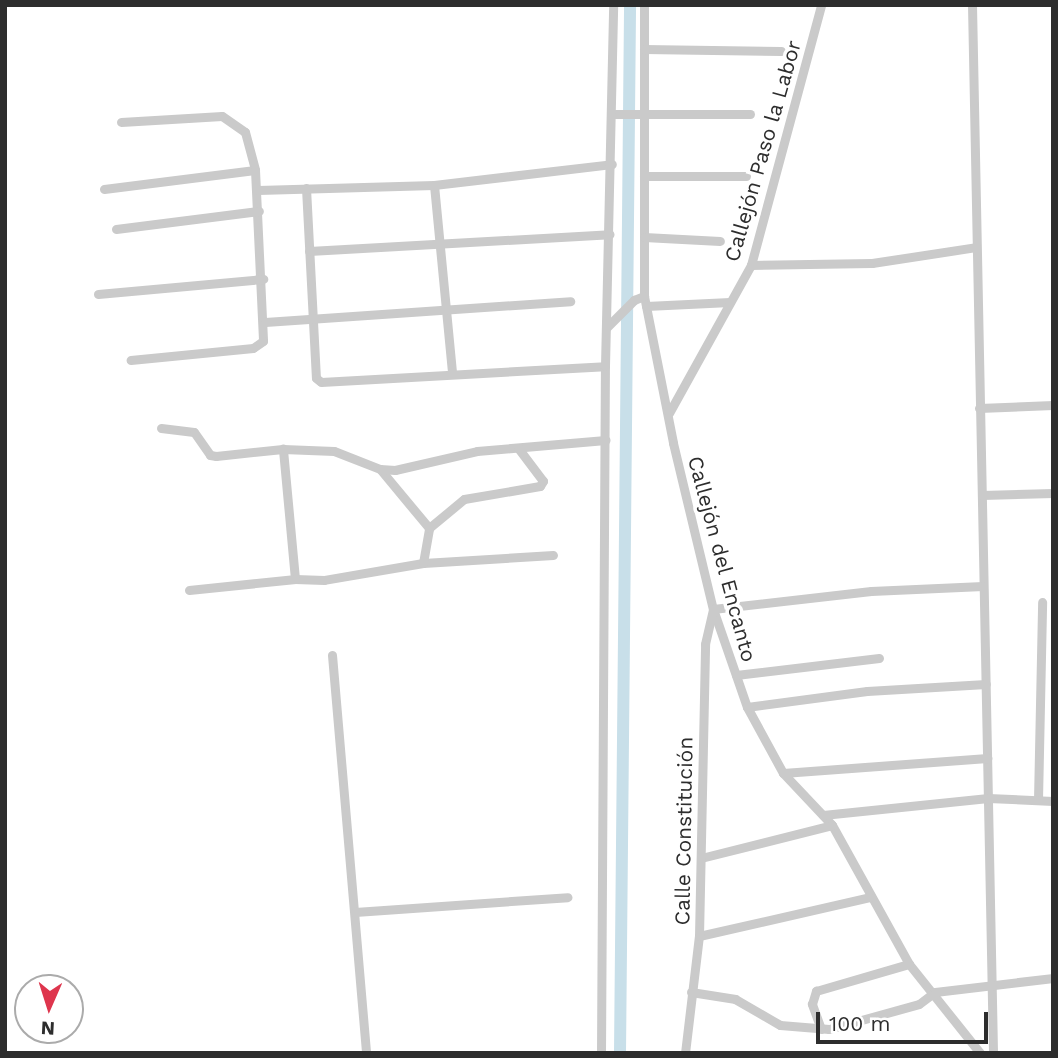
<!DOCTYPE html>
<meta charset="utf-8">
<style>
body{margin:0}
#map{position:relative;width:1058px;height:1058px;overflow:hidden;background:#fff;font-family:"Work Sans",sans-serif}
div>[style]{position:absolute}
.canal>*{height:12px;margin:-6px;padding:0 6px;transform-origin:6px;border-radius:6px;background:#c8dfe9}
.minor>*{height:9px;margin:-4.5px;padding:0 4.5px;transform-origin:4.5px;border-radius:4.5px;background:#cacaca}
span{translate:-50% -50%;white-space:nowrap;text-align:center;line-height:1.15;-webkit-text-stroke:7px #fff;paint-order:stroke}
.street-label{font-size:21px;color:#2d2d2d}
.frame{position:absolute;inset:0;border:7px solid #2d2d2d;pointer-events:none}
.north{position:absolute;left:14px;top:974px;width:70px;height:70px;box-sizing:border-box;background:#fff;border:2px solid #ababab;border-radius:50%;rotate:183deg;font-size:19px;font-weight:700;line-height:28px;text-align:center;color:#2d2d2d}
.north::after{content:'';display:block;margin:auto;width:24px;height:32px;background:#de354d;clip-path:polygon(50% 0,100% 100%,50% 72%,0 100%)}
.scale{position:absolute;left:816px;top:1012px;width:172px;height:32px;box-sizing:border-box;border:4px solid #2d2d2d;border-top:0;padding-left:9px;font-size:21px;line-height:24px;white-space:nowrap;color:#2d2d2d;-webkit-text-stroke:5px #fff;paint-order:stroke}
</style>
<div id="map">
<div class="canal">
<i style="left:620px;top:1053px;width:1048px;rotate:-89.45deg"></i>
</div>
<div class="minor">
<i style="left:644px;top:5px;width:291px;rotate:90deg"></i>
<i style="left:644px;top:296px;width:150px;rotate:78.8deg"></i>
<i style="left:673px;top:443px;width:171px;rotate:76.5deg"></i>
<i style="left:713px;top:609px;width:104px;rotate:70.9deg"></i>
<i style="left:747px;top:707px;width:75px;rotate:61.4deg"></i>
<i style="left:783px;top:773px;width:71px;rotate:46.7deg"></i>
<i style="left:832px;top:825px;width:159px;rotate:61deg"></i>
<i style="left:909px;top:964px;width:114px;rotate:51.4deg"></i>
<i style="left:972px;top:5px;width:1048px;rotate:88.85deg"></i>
<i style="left:644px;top:49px;width:137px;rotate:0.8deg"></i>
<i style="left:614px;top:114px;width:136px"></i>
<i style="left:121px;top:122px;width:101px;rotate:-3.4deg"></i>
<i style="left:222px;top:116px;width:28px;rotate:35deg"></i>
<i style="left:245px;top:132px;width:39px;rotate:75deg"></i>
<i style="left:644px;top:176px;width:102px"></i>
<i style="left:434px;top:185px;width:189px;rotate:84.5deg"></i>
<i style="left:306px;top:188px;width:190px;rotate:87deg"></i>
<i style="left:316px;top:378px;width:6px;rotate:39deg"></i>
<i style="left:321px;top:382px;width:284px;rotate:-3.2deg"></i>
<i style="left:104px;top:189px;width:152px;rotate:-7.2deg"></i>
<i style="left:255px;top:170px;width:171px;rotate:87.3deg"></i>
<i style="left:263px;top:341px;width:12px;rotate:145deg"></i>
<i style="left:253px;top:348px;width:123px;rotate:174.4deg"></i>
<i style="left:258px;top:190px;width:176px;rotate:-1.6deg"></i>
<i style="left:434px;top:185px;width:179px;rotate:-6.7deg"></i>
<i style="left:116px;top:229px;width:144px;rotate:-7.2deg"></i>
<i style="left:644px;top:237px;width:76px;rotate:3deg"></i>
<i style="left:309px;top:251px;width:301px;rotate:-3.2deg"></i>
<i style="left:751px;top:265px;width:121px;rotate:-0.9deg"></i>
<i style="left:872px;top:263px;width:105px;rotate:-8.7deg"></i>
<i style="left:98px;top:294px;width:166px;rotate:-5.2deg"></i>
<i style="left:646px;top:306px;width:84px;rotate:-2.7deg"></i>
<i style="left:265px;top:322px;width:306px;rotate:-3.9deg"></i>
<i style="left:606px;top:328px;width:40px;rotate:-45deg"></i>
<i style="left:634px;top:300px;width:11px;rotate:-22deg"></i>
<i style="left:979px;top:408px;width:74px;rotate:-2.3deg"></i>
<i style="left:669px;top:413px;width:169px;rotate:-61deg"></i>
<i style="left:751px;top:265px;width:269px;rotate:-74.9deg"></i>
<i style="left:161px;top:428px;width:33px;rotate:7deg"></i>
<i style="left:194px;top:432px;width:28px;rotate:55deg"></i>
<i style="left:210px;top:455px;width:6px;rotate:9deg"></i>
<i style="left:216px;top:456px;width:67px;rotate:-6deg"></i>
<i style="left:380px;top:469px;width:77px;rotate:50.3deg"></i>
<i style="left:982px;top:495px;width:71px;rotate:-1.6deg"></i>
<i style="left:553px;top:555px;width:130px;rotate:176.5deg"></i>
<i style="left:423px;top:563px;width:100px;rotate:170.3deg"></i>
<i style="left:324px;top:580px;width:29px;rotate:-178deg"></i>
<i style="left:295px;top:579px;width:131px;rotate:-95.3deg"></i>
<i style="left:283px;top:449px;width:51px;rotate:2.2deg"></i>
<i style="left:334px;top:451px;width:49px;rotate:21.4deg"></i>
<i style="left:380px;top:469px;width:15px;rotate:4deg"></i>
<i style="left:395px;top:470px;width:84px;rotate:-13deg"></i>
<i style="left:477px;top:451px;width:129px;rotate:-4.9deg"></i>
<i style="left:423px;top:563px;width:36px;rotate:-80deg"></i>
<i style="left:429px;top:528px;width:45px;rotate:-39.6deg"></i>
<i style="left:464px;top:499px;width:77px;rotate:-9.7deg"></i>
<i style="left:540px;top:486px;width:6px;rotate:-59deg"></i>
<i style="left:543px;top:481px;width:41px;rotate:-127.1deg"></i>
<i style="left:189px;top:590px;width:107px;rotate:-5.9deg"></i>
<i style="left:332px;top:655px;width:399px;rotate:85.1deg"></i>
<i style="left:736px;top:675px;width:144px;rotate:-6.8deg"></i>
<i style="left:747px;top:707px;width:121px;rotate:-7.6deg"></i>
<i style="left:867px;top:691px;width:119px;rotate:-3.4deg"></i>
<i style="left:783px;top:773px;width:205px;rotate:-4.2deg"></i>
<i style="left:1038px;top:800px;width:198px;rotate:-88.8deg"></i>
<i style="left:823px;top:815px;width:166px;rotate:-5.9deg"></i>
<i style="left:988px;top:798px;width:65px;rotate:2.6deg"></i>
<i style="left:701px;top:858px;width:135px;rotate:-14.1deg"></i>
<i style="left:355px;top:912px;width:213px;rotate:-4deg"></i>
<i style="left:699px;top:936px;width:175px;rotate:-12.8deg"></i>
<i style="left:691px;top:992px;width:45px;rotate:9deg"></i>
<i style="left:735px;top:999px;width:52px;rotate:30deg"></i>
<i style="left:780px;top:1025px;width:49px;rotate:4.7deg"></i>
<i style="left:829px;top:1029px;width:93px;rotate:-15.5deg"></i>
<i style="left:919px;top:1004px;width:20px;rotate:-37deg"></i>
<i style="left:935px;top:992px;width:119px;rotate:-6.8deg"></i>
<i style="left:821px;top:1029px;width:27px;rotate:-110deg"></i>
<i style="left:812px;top:1004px;width:14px;rotate:-73deg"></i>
<i style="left:816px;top:991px;width:97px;rotate:-16.2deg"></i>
<i style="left:601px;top:1053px;width:687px;rotate:-89.67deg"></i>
<i style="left:605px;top:366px;width:361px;rotate:-88.7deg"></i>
<i style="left:685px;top:1053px;width:118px;rotate:-83.2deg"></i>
<i style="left:699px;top:936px;width:292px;rotate:-88.8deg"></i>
<i style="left:705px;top:644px;width:36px;rotate:-77deg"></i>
<i style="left:713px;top:609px;width:159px;rotate:-6.5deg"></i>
<i style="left:871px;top:591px;width:112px;rotate:-2.6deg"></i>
</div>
<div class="street-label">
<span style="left:763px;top:151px;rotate:-74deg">Callejón Paso la Labor</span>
<span style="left:722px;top:559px;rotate:75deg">Callejón del Encanto</span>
<span style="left:684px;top:831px;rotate:-89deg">Calle Constitución</span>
</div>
<div class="frame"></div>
<div class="north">N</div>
<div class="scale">100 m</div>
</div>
